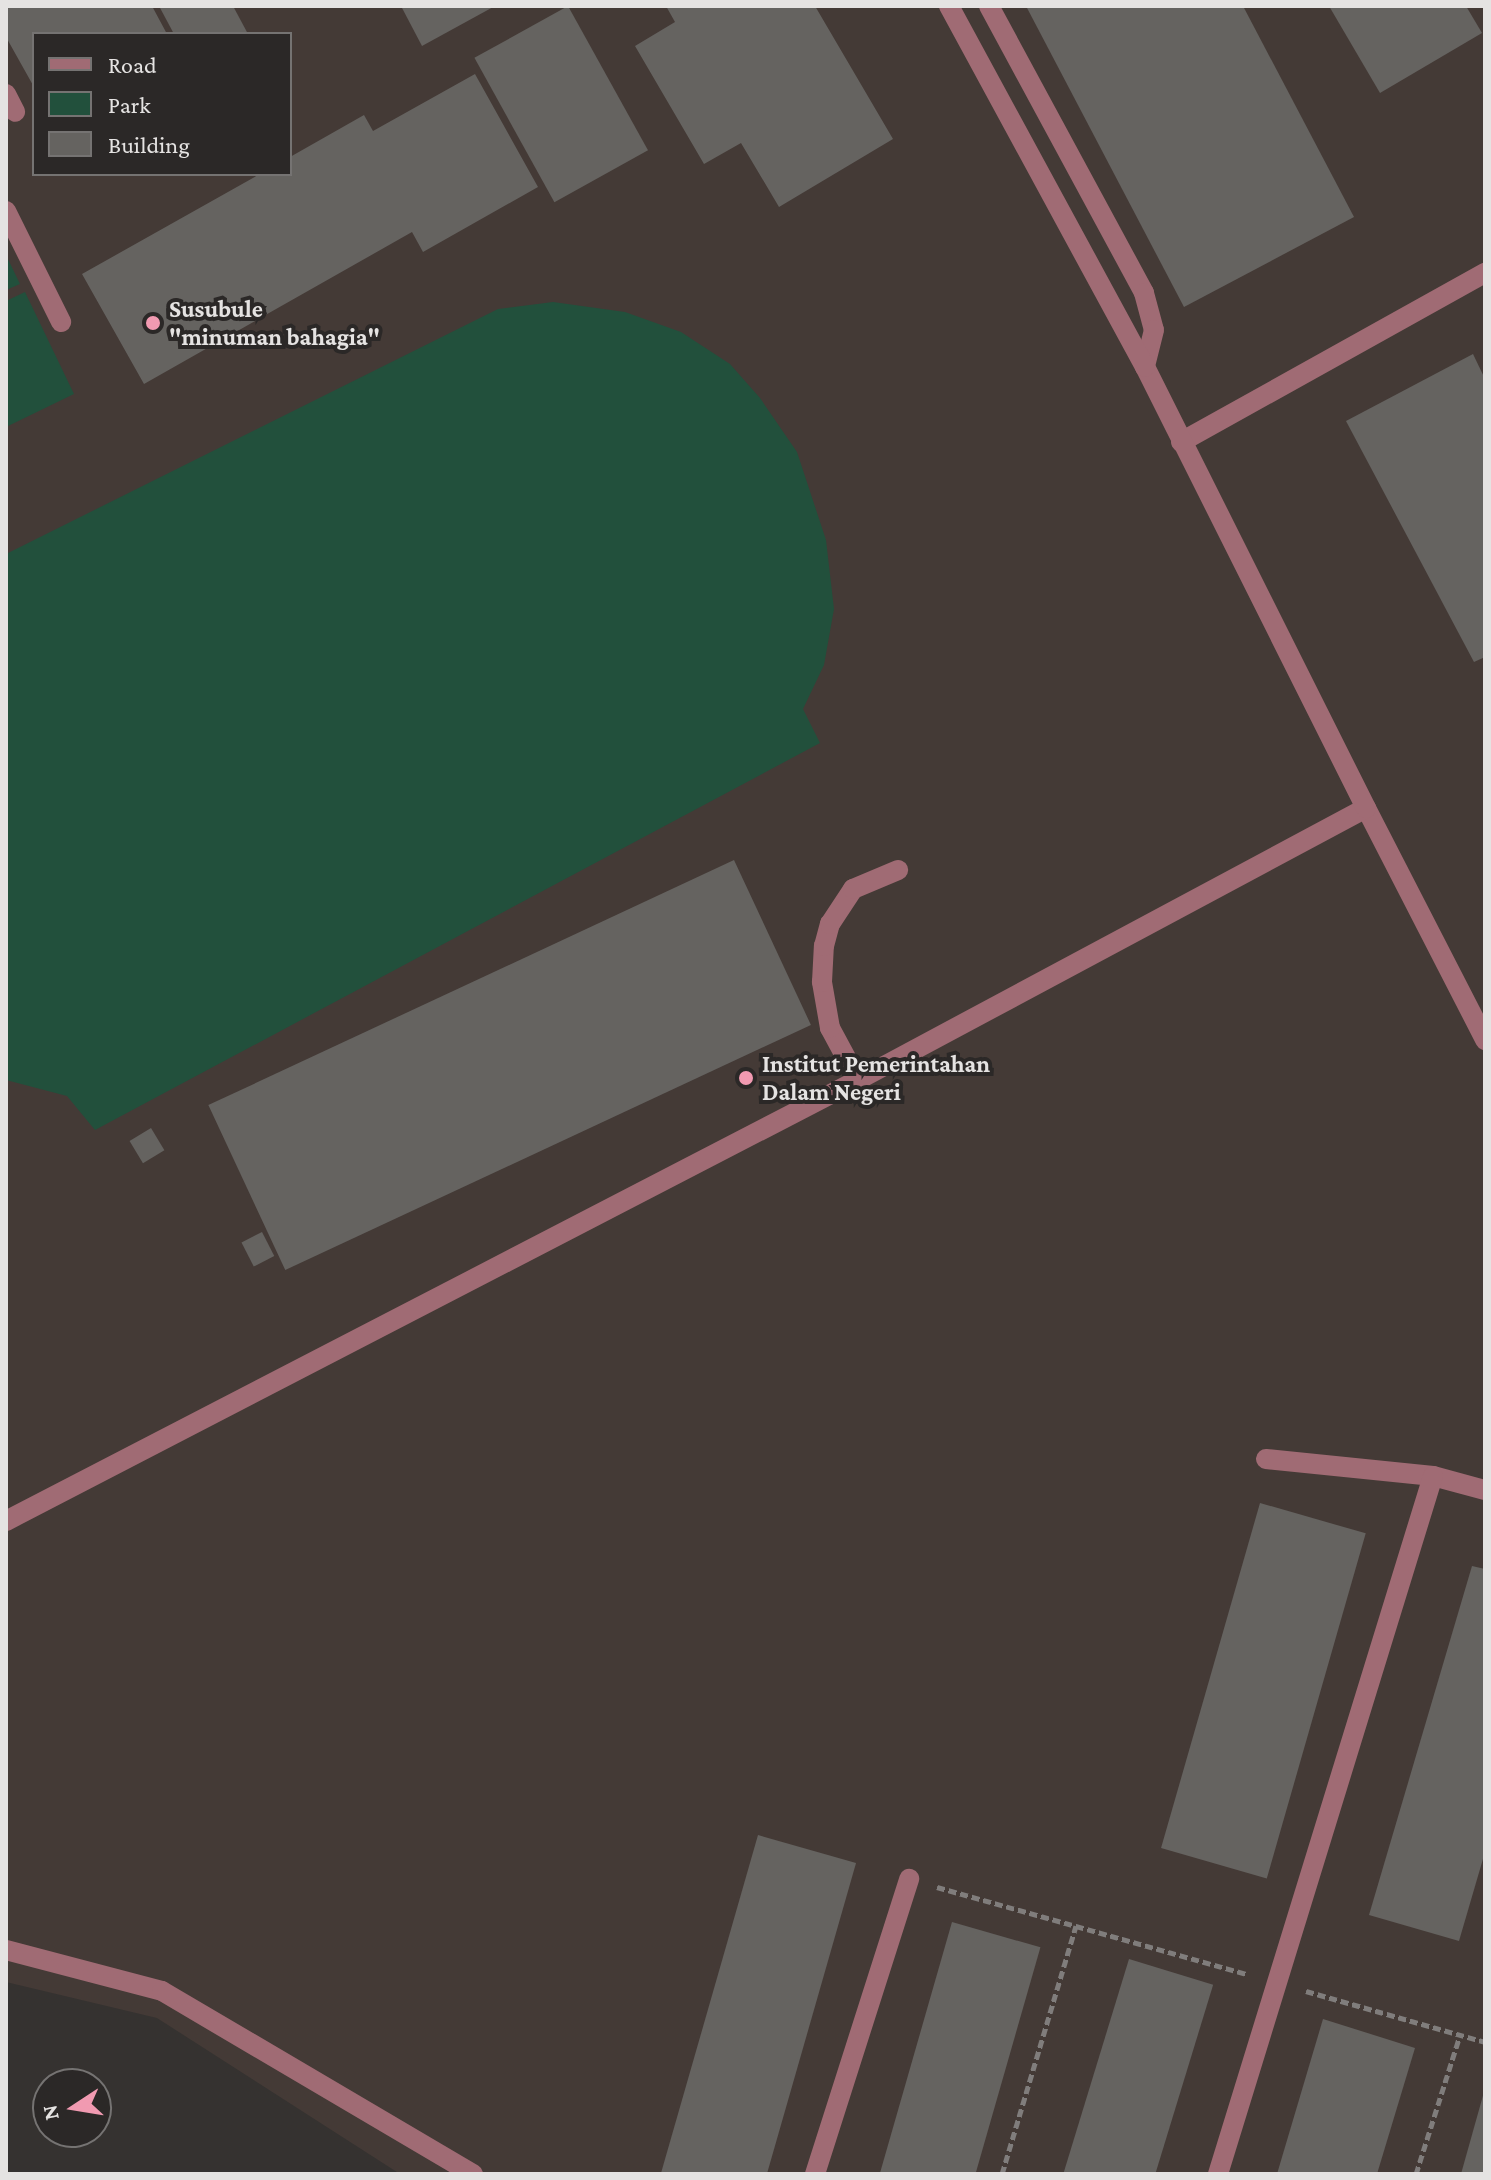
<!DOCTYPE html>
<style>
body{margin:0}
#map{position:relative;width:1491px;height:2180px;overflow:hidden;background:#353230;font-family:"Crimson Pro",serif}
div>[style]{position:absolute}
.built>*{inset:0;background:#443a36}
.green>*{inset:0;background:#22503c}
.building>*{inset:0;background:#656360;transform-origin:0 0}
.path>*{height:5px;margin-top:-2.5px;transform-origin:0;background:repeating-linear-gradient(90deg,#807d7c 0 8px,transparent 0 12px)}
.minor>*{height:20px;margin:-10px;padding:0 10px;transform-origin:10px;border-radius:10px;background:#a06b74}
.dots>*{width:22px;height:22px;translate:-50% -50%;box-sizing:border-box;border:4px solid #2b2827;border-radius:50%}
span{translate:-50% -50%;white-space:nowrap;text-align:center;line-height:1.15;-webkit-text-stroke:8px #2b2827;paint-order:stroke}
.poi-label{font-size:24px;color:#e5e3e2;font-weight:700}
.left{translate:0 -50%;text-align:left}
.frame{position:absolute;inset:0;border:8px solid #e5e3e2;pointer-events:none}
.legend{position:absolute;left:32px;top:32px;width:260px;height:144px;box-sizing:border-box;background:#2b2827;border:2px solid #757372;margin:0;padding:10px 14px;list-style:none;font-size:24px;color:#e5e3e2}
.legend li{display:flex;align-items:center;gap:16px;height:40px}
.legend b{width:40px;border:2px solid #757372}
.north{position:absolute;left:32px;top:2068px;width:80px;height:80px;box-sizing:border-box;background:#2b2827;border:2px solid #757372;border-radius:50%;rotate:258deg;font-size:22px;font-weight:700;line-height:32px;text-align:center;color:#e5e3e2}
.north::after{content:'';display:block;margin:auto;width:28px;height:36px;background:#f19ab1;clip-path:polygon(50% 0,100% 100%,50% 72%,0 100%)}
</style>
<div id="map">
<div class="built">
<i style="clip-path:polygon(evenodd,6px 6px,1485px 6px,1485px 2174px,400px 2174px,157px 2018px,6px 1982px,6px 6px,34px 34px,290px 34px,290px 174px,34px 174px,34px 34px)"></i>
</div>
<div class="green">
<i style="clip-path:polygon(6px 255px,20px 284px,6px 290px)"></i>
<i style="clip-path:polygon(25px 292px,74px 394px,6px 427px,6px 301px)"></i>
<i style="clip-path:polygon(553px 302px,625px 312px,681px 332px,730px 364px,760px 398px,797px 452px,826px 540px,834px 609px,824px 665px,803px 709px,820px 743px,95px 1130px,67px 1096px,6px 1080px,6px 554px,498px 309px)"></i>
</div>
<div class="building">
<i style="clip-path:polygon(6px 6px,152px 6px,167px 34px,34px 34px,34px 87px,6px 37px)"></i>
<i style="clip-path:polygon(159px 6px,233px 6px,248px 34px,174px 34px)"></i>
<i style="clip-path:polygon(401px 6px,495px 6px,422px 46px)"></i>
<i style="left:568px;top:6px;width:165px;height:107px;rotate:61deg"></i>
<i style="clip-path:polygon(666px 6px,815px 6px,893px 139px,779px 207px,741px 143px,704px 164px,635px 46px,675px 22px)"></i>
<i style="clip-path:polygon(1026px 6px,1243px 6px,1354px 217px,1184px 307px)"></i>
<i style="clip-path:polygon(1329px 6px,1466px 6px,1482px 33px,1380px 93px)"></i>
<i style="clip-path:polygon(475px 74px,538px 187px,423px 252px,412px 232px,144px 384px,82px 274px,260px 174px,290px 174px,290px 157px,364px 115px,373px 131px)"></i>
<i style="clip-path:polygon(1473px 354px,1485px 379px,1485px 657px,1474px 662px,1346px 421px)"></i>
<i style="left:734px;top:860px;width:182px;height:580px;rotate:65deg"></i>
<i style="left:151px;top:1128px;width:26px;height:25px;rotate:59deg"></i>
<i style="left:262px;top:1232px;width:27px;height:23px;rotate:63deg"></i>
<i style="left:1260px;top:1503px;width:110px;height:359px;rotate:16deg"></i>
<i style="clip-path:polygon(1472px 1566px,1485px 1569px,1485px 1852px,1459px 1941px,1369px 1915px)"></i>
<i style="left:758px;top:1835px;width:102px;height:352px;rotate:16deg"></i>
<i style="left:952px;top:1922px;width:92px;height:262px;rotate:16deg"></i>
<i style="left:1129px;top:1959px;width:88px;height:223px;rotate:17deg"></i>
<i style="clip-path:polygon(1323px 2019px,1415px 2048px,1377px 2174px,1277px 2174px)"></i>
<i style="clip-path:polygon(1484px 2092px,1485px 2174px,1461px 2174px)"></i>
</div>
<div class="path">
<i style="left:937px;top:1887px;width:322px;rotate:15.7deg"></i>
<i style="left:1306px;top:1991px;width:186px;rotate:15.9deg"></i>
<i style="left:1002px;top:2174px;width:259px;rotate:-73.4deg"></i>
<i style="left:1416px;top:2174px;width:146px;rotate:-72.4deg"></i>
</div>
<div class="minor">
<i style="left:989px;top:6px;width:326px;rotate:61.6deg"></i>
<i style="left:1144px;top:293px;width:38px;rotate:75deg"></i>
<i style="left:1154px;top:330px;width:38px;rotate:104deg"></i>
<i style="left:6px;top:94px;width:20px;rotate:63deg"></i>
<i style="left:6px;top:211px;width:124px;rotate:63.6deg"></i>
<i style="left:1181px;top:442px;width:348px;rotate:-29.1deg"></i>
<i style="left:1366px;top:808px;width:261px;rotate:62.8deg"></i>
<i style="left:858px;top:1080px;width:59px;rotate:-118.3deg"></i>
<i style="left:830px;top:1028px;width:47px;rotate:-99.9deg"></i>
<i style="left:822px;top:982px;width:36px;rotate:-87deg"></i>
<i style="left:824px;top:946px;width:23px;rotate:-75deg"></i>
<i style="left:830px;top:924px;width:42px;rotate:-56.7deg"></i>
<i style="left:853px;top:889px;width:49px;rotate:-22.9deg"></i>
<i style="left:1266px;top:1459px;width:168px;rotate:5.8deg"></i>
<i style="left:1433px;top:1476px;width:54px;rotate:15.1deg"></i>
<i style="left:6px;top:1521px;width:959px;rotate:-27.37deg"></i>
<i style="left:858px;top:1080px;width:576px;rotate:-28.17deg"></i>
<i style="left:1366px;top:808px;width:493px;rotate:-116.6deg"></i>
<i style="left:1145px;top:367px;width:411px;rotate:-118.5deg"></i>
<i style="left:6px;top:1950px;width:161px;rotate:14.7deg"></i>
<i style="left:162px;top:1991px;width:361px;rotate:30.5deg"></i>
<i style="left:815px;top:2174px;width:310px;rotate:-72.3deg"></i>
<i style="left:1218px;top:2174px;width:730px;rotate:-72.88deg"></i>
</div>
<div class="dots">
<i style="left:153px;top:323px;background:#f19ab1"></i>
<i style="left:746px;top:1078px;background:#f19ab1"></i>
</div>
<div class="poi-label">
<span class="left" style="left:169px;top:323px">Susubule<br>"minuman bahagia"</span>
<span class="left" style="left:762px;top:1078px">Institut Pemerintahan<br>Dalam Negeri</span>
</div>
<div class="frame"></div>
<ul class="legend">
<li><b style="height:10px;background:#a06b74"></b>Road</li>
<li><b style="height:22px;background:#22503c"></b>Park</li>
<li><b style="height:22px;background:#656360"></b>Building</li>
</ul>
<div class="north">N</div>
</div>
